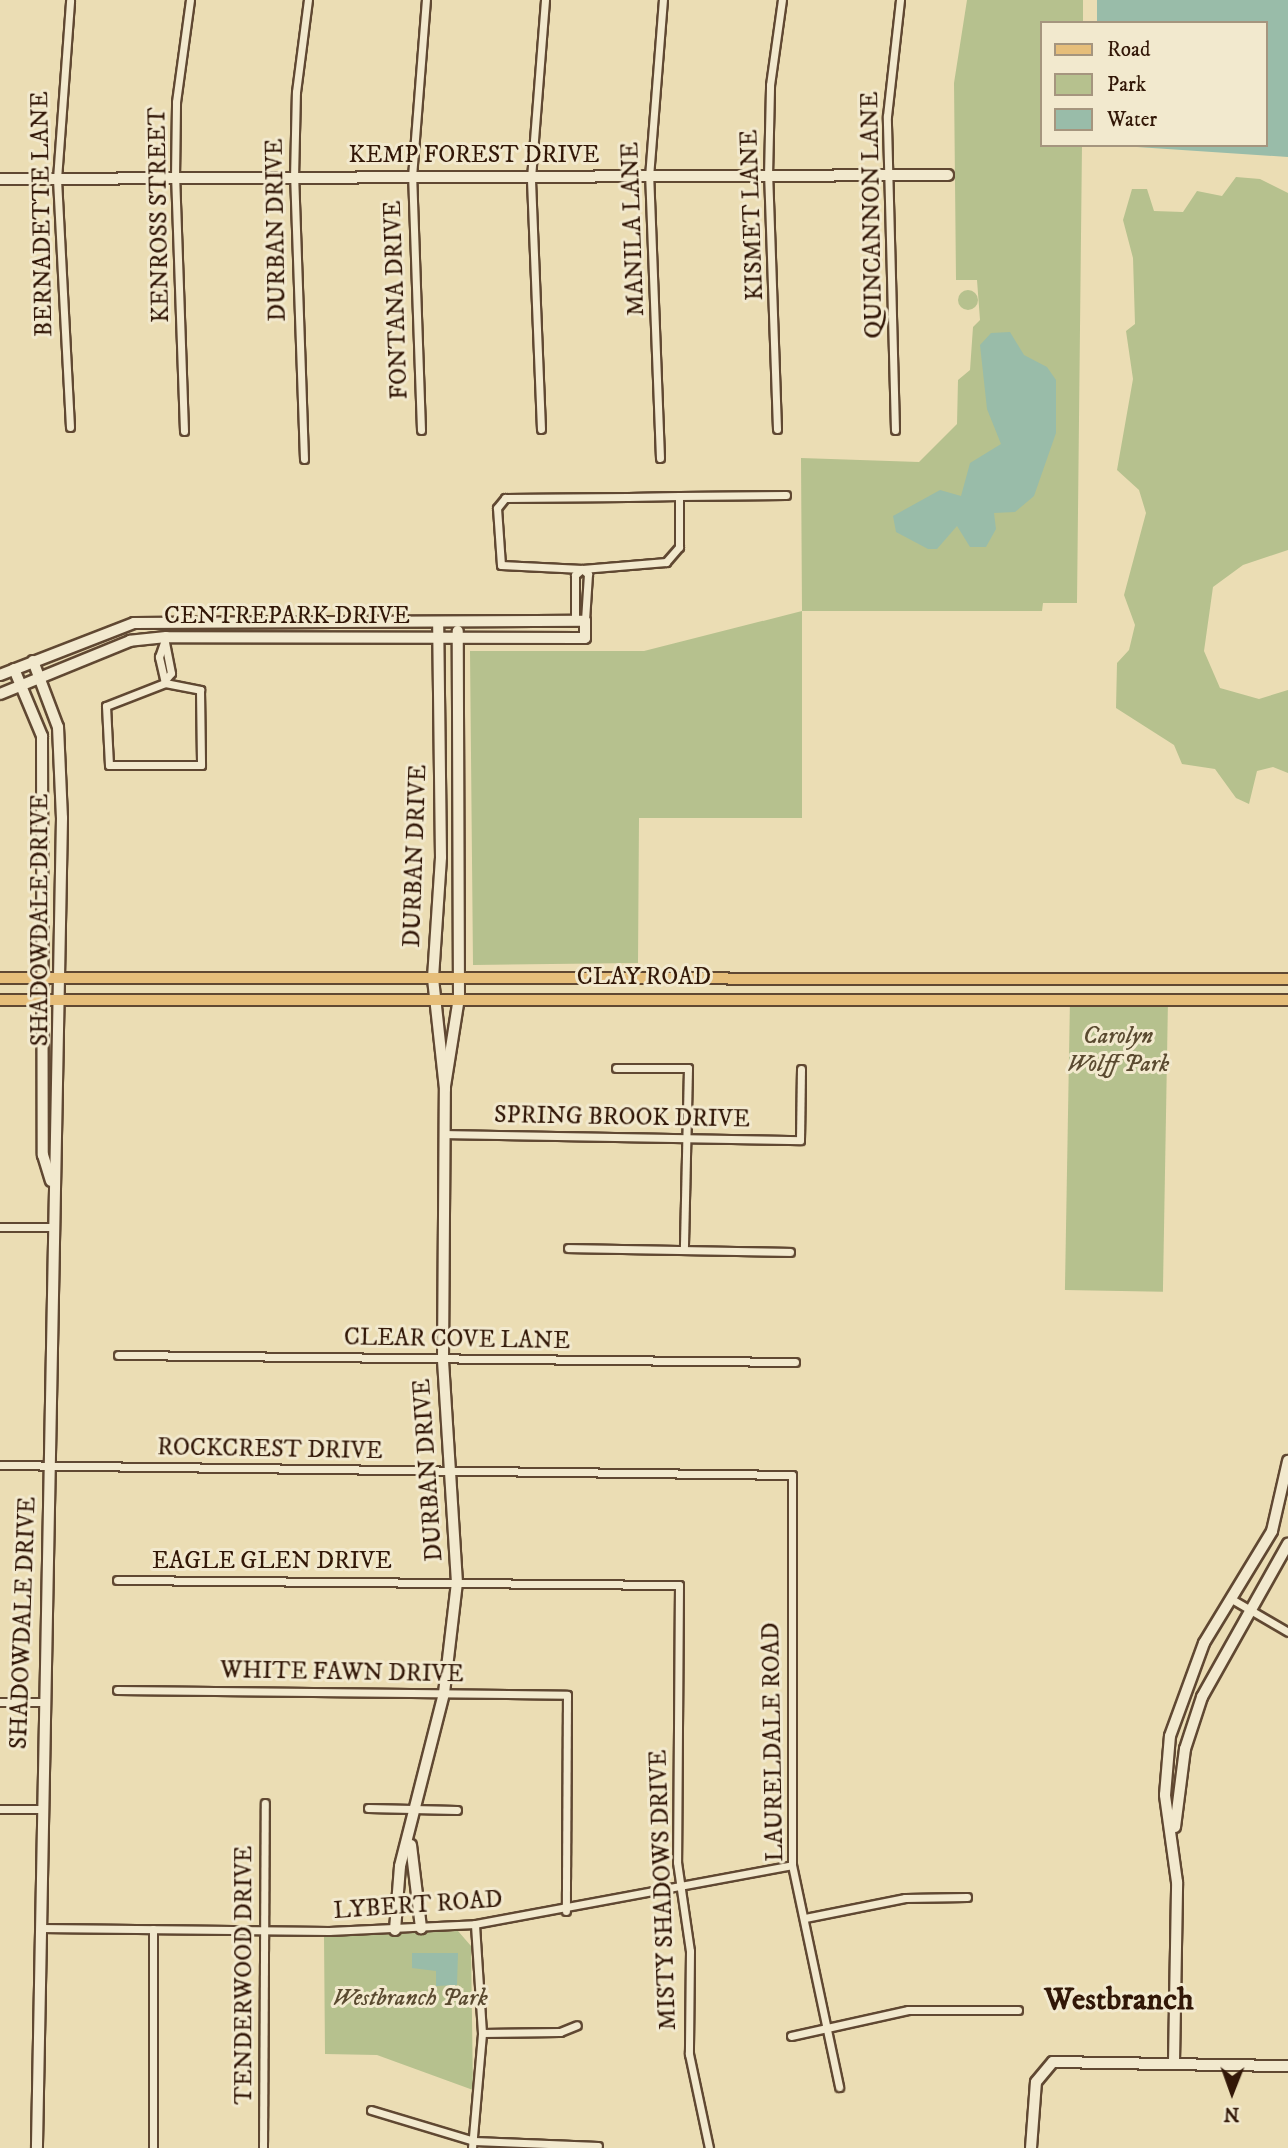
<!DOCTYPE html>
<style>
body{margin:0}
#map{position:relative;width:1288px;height:2148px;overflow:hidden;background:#ebddb4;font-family:"IM FELL DW Pica",serif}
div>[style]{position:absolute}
.green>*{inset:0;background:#b6c18e;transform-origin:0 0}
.round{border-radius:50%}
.water>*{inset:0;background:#99bca9}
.roads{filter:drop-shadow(2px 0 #604832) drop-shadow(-2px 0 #604832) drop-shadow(0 2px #604832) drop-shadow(0 -2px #604832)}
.street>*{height:7px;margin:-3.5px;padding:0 3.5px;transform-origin:3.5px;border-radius:3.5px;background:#f2e9ce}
.secondary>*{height:10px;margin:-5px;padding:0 5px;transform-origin:5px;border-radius:5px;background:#f2e9ce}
.primary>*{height:10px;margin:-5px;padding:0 5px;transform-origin:5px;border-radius:5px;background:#e6be7a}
span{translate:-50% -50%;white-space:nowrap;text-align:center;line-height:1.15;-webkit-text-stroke:6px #f2e9ce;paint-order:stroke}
.street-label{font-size:24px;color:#321707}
.park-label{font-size:24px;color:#5a4a30;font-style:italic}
.district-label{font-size:32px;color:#321707;font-weight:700}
.legend{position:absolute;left:1040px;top:21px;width:228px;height:126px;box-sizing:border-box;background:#f2e9ce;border:2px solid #a5957e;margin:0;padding:9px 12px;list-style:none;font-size:21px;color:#321707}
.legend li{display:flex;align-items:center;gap:14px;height:35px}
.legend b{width:35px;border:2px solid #a5957e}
.north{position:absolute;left:1197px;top:2057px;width:70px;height:70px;-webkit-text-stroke:5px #f2e9ce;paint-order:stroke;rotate:181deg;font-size:19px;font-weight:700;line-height:28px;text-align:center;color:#321707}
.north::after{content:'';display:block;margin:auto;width:24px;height:32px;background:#321707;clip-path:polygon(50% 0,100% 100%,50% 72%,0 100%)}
</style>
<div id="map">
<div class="green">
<i style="clip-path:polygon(967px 0,1083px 0,1083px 23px,1041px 23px,1041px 145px,1082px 145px,1077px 603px,1043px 603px,1042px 611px,802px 611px,802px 818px,639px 818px,638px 963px,473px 965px,470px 651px,644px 651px,802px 611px,801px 458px,919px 462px,957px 424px,958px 380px,970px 370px,973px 327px,980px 320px,977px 280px,956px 280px,954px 83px)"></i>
<i style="clip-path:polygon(1236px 177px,1260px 179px,1288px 193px,1288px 550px,1243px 565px,1213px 587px,1204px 651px,1220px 688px,1259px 699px,1288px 690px,1288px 773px,1273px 767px,1257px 771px,1249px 804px,1236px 798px,1215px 769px,1182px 764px,1174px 745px,1116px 708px,1117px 663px,1129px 650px,1135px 625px,1124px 595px,1146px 513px,1139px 490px,1117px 470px,1133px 379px,1126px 331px,1135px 324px,1133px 258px,1123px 220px,1132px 189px,1147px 189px,1154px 211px,1183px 212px,1197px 191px,1222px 196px)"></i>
<i class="round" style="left:958px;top:290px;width:20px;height:20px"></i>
<i style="left:1070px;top:999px;width:98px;height:291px;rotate:1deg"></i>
<i style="clip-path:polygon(458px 1931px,471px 1946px,473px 2090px,377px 2055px,325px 2054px,324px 1937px)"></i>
</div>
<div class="water">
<i style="clip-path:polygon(1097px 0,1288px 0,1288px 157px,1107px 145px,1265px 145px,1265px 23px,1097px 23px)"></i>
<i style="clip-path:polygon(1010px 332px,1024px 355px,1047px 367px,1056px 380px,1056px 433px,1034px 496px,1015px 512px,994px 513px,996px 529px,986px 547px,970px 547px,957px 526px,937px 549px,928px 549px,896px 532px,893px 516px,940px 490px,961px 496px,970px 463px,1001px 444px,987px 409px,980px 345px,991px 333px)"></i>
<i style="clip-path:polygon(412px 1953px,458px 1953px,457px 1985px,436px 1986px,436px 1971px,412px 1968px)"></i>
</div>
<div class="roads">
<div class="street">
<i style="left:70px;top:427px;width:248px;rotate:-93deg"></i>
<i style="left:57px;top:179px;width:179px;rotate:-85.8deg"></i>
<i style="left:541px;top:429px;width:251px;rotate:-92.3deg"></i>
<i style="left:531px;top:178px;width:179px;rotate:-85.5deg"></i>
<i style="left:777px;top:429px;width:253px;rotate:-92deg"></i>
<i style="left:768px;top:176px;width:91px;rotate:-88.7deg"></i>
<i style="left:770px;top:85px;width:86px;rotate:-82deg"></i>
<i style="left:421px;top:430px;width:253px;rotate:-92deg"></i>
<i style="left:412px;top:177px;width:178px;rotate:-85.5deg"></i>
<i style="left:895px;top:430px;width:314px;rotate:-91.5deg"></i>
<i style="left:887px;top:116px;width:117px;rotate:-83.6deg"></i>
<i style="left:184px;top:431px;width:254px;rotate:-92deg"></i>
<i style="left:175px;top:177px;width:75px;rotate:-89.2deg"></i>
<i style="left:176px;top:102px;width:103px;rotate:-82.2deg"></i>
<i style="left:660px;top:458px;width:281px;rotate:-92.2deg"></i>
<i style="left:649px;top:177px;width:178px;rotate:-85.5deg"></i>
<i style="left:304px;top:459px;width:281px;rotate:-92deg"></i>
<i style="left:294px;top:178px;width:86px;rotate:-88.7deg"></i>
<i style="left:296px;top:92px;width:93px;rotate:-82.6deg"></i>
<i style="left:679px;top:496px;width:51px;rotate:90deg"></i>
<i style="left:679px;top:547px;width:20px;rotate:131deg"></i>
<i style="left:666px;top:562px;width:84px;rotate:175.2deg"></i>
<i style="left:582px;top:569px;width:81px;rotate:-177.2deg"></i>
<i style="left:501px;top:565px;width:57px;rotate:-94deg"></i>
<i style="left:497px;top:508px;width:13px;rotate:-51deg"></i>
<i style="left:505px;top:498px;width:123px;rotate:-0.5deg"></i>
<i style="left:628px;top:497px;width:51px;rotate:-1.1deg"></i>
<i style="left:679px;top:496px;width:107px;rotate:-0.5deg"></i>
<i style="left:582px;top:569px;width:8px;rotate:40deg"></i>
<i style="left:588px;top:574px;width:47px;rotate:93.7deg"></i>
<i style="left:575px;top:621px;width:46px;rotate:-90deg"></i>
<i style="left:575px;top:575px;width:9px;rotate:-41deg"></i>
<i style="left:165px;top:680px;width:9px;rotate:-49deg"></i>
<i style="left:171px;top:673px;width:33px;rotate:-101deg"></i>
<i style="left:165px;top:683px;width:36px;rotate:11deg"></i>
<i style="left:200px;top:690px;width:75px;rotate:89.2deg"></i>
<i style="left:201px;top:765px;width:92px;rotate:180deg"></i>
<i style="left:109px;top:765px;width:59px;rotate:-92.9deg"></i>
<i style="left:106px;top:706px;width:63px;rotate:-21.3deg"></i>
<i style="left:165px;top:683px;width:27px;rotate:-103deg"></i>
<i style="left:159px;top:657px;width:21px;rotate:-71deg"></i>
<i style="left:616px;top:1068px;width:72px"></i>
<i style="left:688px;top:1068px;width:182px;rotate:91.3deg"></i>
<i style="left:444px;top:1134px;width:356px;rotate:1deg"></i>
<i style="left:800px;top:1140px;width:71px;rotate:-89.2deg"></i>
<i style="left:0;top:1227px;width:51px"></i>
<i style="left:568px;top:1248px;width:222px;rotate:1deg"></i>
<i style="left:118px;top:1355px;width:677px;rotate:0.59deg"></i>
<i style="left:0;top:1465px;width:792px;rotate:0.72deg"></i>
<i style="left:792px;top:1475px;width:390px;rotate:90deg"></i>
<i style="left:792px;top:1865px;width:227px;rotate:78deg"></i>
<i style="left:117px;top:1580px;width:562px;rotate:0.51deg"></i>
<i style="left:679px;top:1585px;width:277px;rotate:90.4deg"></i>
<i style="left:677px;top:1862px;width:90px;rotate:81.7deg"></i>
<i style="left:690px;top:1951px;width:103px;rotate:90.6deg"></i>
<i style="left:689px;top:2054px;width:96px;rotate:78deg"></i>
<i style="left:1235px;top:1601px;width:61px;rotate:30.3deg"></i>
<i style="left:117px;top:1690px;width:450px;rotate:0.6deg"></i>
<i style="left:567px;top:1695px;width:216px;rotate:90.3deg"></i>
<i style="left:0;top:1702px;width:42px"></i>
<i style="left:368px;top:1808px;width:89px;rotate:1.3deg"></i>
<i style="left:0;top:1809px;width:40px"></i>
<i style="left:805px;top:1918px;width:102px;rotate:-11.3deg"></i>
<i style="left:905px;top:1898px;width:62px;rotate:-0.9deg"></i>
<i style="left:40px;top:1928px;width:289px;rotate:0.6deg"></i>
<i style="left:329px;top:1931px;width:146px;rotate:-2.7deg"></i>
<i style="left:475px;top:1924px;width:322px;rotate:-10.5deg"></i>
<i style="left:153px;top:1929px;width:219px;rotate:90deg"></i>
<i style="left:482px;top:2033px;width:78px;rotate:-0.7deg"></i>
<i style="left:560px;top:2032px;width:18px;rotate:-22deg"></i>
<i style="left:791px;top:2036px;width:120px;rotate:-12.5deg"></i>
<i style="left:908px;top:2010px;width:110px"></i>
<i style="left:371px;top:2110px;width:108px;rotate:16.8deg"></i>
<i style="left:474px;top:2141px;width:124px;rotate:2.3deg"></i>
<i style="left:263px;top:2148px;width:345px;rotate:-89.7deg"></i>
<i style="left:472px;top:2148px;width:115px;rotate:-85deg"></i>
<i style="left:482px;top:2033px;width:109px;rotate:-93.7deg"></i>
</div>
<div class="secondary">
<i style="left:0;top:179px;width:948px;rotate:-0.24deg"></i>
<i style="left:33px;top:661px;width:71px;rotate:69.3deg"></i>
<i style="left:58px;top:727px;width:91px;rotate:87.5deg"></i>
<i style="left:62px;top:818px;width:1330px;rotate:91.08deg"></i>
<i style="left:14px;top:669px;width:73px;rotate:67.3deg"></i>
<i style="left:42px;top:736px;width:419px;rotate:89.9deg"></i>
<i style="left:43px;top:1155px;width:27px;rotate:73deg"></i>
<i style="left:0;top:675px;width:144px;rotate:-21.2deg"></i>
<i style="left:134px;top:623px;width:451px;rotate:-0.3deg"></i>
<i style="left:585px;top:621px;width:17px;rotate:90deg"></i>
<i style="left:585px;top:638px;width:419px;rotate:-179.9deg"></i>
<i style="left:166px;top:637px;width:36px;rotate:174deg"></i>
<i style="left:130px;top:641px;width:140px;rotate:157.8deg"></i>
<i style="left:445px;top:1086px;width:89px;rotate:-81deg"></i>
<i style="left:459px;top:998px;width:367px;rotate:-90.2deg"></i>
<i style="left:1175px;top:1827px;width:79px;rotate:-82.7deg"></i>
<i style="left:1185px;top:1749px;width:55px;rotate:-71.9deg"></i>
<i style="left:1202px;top:1697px;width:176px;rotate:-60.7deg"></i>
<i style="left:411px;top:1845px;width:84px;rotate:83.1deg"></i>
<i style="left:395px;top:1930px;width:64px;rotate:-85.5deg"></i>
<i style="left:400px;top:1866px;width:179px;rotate:-75.7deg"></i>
<i style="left:444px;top:1693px;width:111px;rotate:-83.3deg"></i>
<i style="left:457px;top:1583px;width:224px;rotate:-93.6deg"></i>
<i style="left:443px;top:1359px;width:270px;rotate:-89.6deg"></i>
<i style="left:445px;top:1089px;width:112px;rotate:-96.2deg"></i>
<i style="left:433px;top:978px;width:121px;rotate:-86.2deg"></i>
<i style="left:441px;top:857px;width:235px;rotate:-90.7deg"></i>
<i style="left:1174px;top:2062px;width:180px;rotate:-89deg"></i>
<i style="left:1177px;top:1882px;width:88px;rotate:-97.9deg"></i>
<i style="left:1165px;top:1795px;width:59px;rotate:-85.2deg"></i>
<i style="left:1170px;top:1736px;width:99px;rotate:-69.9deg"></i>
<i style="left:1204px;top:1643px;width:131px;rotate:-58.7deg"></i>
<i style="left:1272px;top:1531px;width:72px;rotate:-77.1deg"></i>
<i style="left:1031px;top:2148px;width:66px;rotate:-85.7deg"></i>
<i style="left:1036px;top:2082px;width:26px;rotate:-50deg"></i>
<i style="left:1053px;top:2062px;width:235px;rotate:1deg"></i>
</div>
<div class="primary">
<i style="left:0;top:978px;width:1288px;rotate:0.04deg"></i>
<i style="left:0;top:1000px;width:1288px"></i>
</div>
</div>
<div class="street-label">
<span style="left:474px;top:156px">KEMP FOREST DRIVE</span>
<span style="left:43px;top:214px;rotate:-91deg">BERNADETTE LANE</span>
<span style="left:160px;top:215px;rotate:-91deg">KENROSS STREET</span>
<span style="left:753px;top:215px;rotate:-92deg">KISMET LANE</span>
<span style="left:873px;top:215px;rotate:-91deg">QUINCANNON LANE</span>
<span style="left:634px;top:229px;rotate:-92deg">MANILA LANE</span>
<span style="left:277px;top:230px;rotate:-91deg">DURBAN DRIVE</span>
<span style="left:397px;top:300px;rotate:-92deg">FONTANA DRIVE</span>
<span style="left:287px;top:617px">CENTREPARK DRIVE</span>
<span style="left:416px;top:856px;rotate:-88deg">DURBAN DRIVE</span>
<span style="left:41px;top:920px;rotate:-90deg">SHADOWDALE DRIVE</span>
<span style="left:644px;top:978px">CLAY ROAD</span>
<span style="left:622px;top:1118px;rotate:1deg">SPRING BROOK DRIVE</span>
<span style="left:457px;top:1340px;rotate:1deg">CLEAR COVE LANE</span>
<span style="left:270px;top:1450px;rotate:1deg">ROCKCREST DRIVE</span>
<span style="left:429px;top:1470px;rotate:-94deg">DURBAN DRIVE</span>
<span style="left:272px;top:1562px">EAGLE GLEN DRIVE</span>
<span style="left:24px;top:1623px;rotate:-88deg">SHADOWDALE DRIVE</span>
<span style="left:342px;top:1673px;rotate:1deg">WHITE FAWN DRIVE</span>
<span style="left:774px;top:1742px;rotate:-91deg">LAURELDALE ROAD</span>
<span style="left:664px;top:1890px;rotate:-92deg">MISTY SHADOWS DRIVE</span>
<span style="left:418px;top:1906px;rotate:-4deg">LYBERT ROAD</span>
<span style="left:245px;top:1975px;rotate:-90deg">TENDERWOOD DRIVE</span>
</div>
<div class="park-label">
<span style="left:1118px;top:1051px">Carolyn<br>Wolff Park</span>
<span style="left:410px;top:1999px">Westbranch Park</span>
</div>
<div class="district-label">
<span style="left:1119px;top:2000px">Westbranch</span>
</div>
<ul class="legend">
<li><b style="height:9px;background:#e6be7a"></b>Road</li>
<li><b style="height:19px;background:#b6c18e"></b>Park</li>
<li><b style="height:19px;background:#99bca9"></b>Water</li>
</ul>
<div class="north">N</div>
</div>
